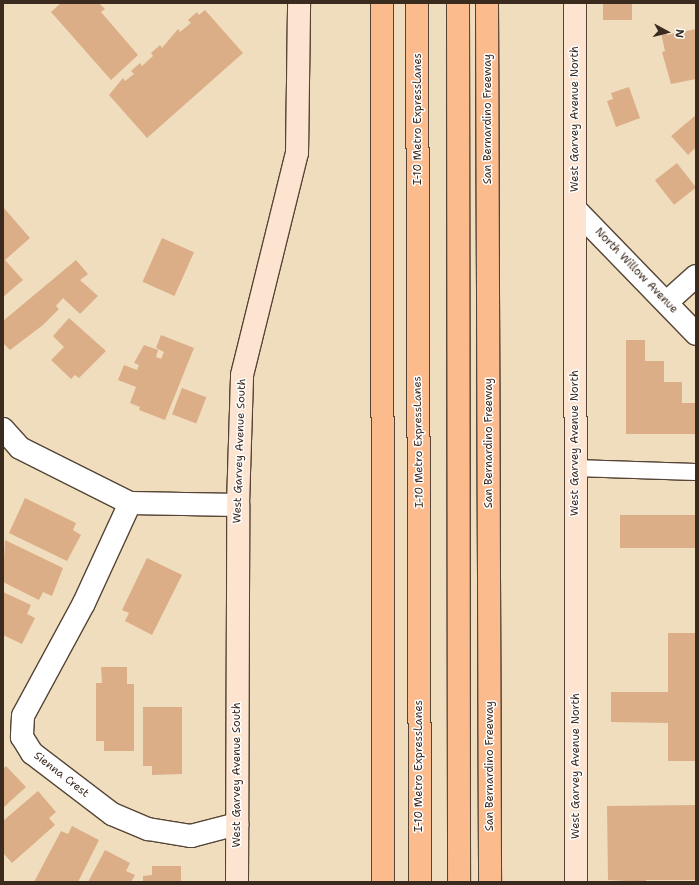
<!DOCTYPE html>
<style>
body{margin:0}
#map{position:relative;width:699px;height:885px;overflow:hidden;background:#f0ddbd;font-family:"Shantell Sans",sans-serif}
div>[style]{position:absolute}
.building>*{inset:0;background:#dbae88;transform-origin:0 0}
.roads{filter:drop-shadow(1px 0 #564536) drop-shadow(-1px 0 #564536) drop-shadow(0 1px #564536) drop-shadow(0 -1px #564536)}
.lane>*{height:16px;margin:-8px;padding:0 8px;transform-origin:8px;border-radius:8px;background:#fff}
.street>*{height:22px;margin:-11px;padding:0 11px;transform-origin:11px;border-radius:11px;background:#fff}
.secondary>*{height:22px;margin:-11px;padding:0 11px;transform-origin:11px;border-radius:11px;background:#fde4d1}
.highway>*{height:22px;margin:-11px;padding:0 11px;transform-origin:11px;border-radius:11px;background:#fbbb8d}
span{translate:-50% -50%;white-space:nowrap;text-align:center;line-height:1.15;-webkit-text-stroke:3px #fff;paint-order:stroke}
.street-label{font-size:11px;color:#3b2a1e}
.frame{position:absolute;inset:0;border:4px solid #3b2a1e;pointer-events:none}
.north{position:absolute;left:647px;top:12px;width:40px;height:40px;-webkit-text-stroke:3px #fff;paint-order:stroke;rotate:97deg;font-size:11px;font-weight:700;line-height:16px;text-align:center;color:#3b2a1e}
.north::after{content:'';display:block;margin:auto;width:14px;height:18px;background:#3b2a1e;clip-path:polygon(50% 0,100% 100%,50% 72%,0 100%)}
</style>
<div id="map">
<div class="building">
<i style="clip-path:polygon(61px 3px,99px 3px,105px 9px,101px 12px,138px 55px,111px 80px,51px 12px)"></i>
<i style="left:603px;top:3px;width:29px;height:17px"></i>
<i style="clip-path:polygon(205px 10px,243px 53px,147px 138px,109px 95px,123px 78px,125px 81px,134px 74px,131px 71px,140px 63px,142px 66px,153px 56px,151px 53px,160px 45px,162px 48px,178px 29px,180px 32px,191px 23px,188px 20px,197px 12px,199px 15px)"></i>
<i style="clip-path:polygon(696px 29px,696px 79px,671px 84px,662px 52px,665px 51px,661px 33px,666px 32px,667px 35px)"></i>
<i style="clip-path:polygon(629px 87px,640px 118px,616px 127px,607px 101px,613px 99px,611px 93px)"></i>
<i style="clip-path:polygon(696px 115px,696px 151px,694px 149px,688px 155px,671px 136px)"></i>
<i style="left:677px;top:163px;width:31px;height:28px;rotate:52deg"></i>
<i style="clip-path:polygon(3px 207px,30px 238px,5px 260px,23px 280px,3px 297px)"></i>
<i style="left:162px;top:238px;width:35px;height:48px;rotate:24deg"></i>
<i style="clip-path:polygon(76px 260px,88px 274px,80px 280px,98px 296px,80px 314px,63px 298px,56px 306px,59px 309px,43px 325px,10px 350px,3px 343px,3px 321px)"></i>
<i style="clip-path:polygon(69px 318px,106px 351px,79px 378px,75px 375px,71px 379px,51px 360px,64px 347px,53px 336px)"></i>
<i style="clip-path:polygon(161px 335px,194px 348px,165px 420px,139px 410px,140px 407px,130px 403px,136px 387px,118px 380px,124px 365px,137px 370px,139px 365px,134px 363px,144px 345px,158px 350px,156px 357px,161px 359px,164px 352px,156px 348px)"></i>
<i style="clip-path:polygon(626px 340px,645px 340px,645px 361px,664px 361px,664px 382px,682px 382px,682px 403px,696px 403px,696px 434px,626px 434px)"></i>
<i style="left:182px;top:388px;width:26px;height:28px;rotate:21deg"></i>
<i style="clip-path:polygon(25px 498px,76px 523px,73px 530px,81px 535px,67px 561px,9px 533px)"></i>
<i style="left:620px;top:515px;width:76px;height:33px"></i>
<i style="clip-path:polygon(5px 540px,63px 568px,52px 596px,43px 592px,39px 600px,3px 582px)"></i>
<i style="clip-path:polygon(147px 558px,182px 575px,152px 635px,125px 621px,129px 613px,122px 610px)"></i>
<i style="clip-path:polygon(3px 592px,31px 605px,27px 614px,35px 618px,22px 644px,3px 635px)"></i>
<i style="clip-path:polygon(668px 633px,696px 633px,696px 761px,668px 761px,668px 723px,611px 722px,611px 692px,668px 692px)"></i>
<i style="clip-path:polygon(101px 667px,127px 667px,127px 684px,134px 684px,134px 751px,104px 751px,104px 741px,96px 741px,96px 683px,102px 683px)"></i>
<i style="clip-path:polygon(143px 707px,182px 707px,182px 774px,152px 775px,152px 766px,143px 766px)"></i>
<i style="clip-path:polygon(6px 766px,26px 787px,3px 808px,3px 769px)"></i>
<i style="clip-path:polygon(38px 791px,56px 812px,49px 818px,55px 825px,12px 863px,3px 853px,3px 821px)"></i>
<i style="clip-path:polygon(696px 805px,696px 880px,646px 880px,646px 882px,608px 880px,607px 806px)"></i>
<i style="clip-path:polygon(72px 826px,99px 840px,78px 882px,34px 882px,61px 831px,68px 834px)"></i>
<i style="clip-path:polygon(105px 850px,130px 863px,126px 871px,135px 875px,131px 882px,88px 882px)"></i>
<i style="clip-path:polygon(152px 866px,181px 866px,181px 882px,143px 882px,143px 876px,152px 875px)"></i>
</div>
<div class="roads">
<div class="lane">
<i style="left:575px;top:468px;width:121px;rotate:1.9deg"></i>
</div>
<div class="street">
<i style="left:575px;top:209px;width:174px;rotate:45.9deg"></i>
<i style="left:667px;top:302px;width:39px;rotate:-42deg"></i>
<i style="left:3px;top:429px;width:25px;rotate:48deg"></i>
<i style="left:20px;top:448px;width:123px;rotate:26.6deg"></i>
<i style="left:130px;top:503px;width:108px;rotate:1.1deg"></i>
<i style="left:130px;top:503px;width:110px;rotate:114.7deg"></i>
<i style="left:84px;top:603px;width:128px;rotate:118.4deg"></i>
<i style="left:23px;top:716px;width:21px;rotate:93deg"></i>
<i style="left:22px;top:737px;width:19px;rotate:58deg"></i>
<i style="left:32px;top:753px;width:101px;rotate:37.3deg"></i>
<i style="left:112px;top:814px;width:39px;rotate:23deg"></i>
<i style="left:148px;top:829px;width:44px;rotate:9.2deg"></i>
<i style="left:191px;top:836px;width:48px;rotate:-14.6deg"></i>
</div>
<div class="secondary">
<i style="left:575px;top:3px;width:879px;rotate:89.93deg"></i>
<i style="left:237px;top:882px;width:377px;rotate:-89.8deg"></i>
<i style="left:238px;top:505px;width:130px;rotate:-88.2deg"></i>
<i style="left:242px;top:375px;width:229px;rotate:-76.1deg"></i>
<i style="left:297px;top:153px;width:150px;rotate:-89.2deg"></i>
</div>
<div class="highway">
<i style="left:382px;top:3px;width:879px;rotate:89.93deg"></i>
<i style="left:417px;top:3px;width:879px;rotate:89.8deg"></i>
<i style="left:458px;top:3px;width:879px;rotate:89.93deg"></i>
<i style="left:487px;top:3px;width:879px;rotate:89.8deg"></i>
</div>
</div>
<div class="street-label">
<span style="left:418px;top:119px;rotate:-90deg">I-10 Metro ExpressLanes</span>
<span style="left:488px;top:119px;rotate:-90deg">San Bernardino Freeway</span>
<span style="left:575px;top:119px;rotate:-90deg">West Garvey Avenue North</span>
<span style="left:636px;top:271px;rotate:46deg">North Willow Avenue</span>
<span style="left:419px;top:442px;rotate:-91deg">I-10 Metro ExpressLanes</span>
<span style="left:489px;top:443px;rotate:-90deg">San Bernardino Freeway</span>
<span style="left:575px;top:443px;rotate:-90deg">West Garvey Avenue North</span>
<span style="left:240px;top:451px;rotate:-88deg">West Garvey Avenue South</span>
<span style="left:419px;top:766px;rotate:-90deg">I-10 Metro ExpressLanes</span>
<span style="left:490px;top:766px;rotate:-90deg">San Bernardino Freeway</span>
<span style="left:576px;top:766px;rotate:-90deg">West Garvey Avenue North</span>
<span style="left:61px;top:775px;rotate:38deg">Sienna Crest</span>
<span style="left:237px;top:775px;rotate:-90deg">West Garvey Avenue South</span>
</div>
<div class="frame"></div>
<div class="north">N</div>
</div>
